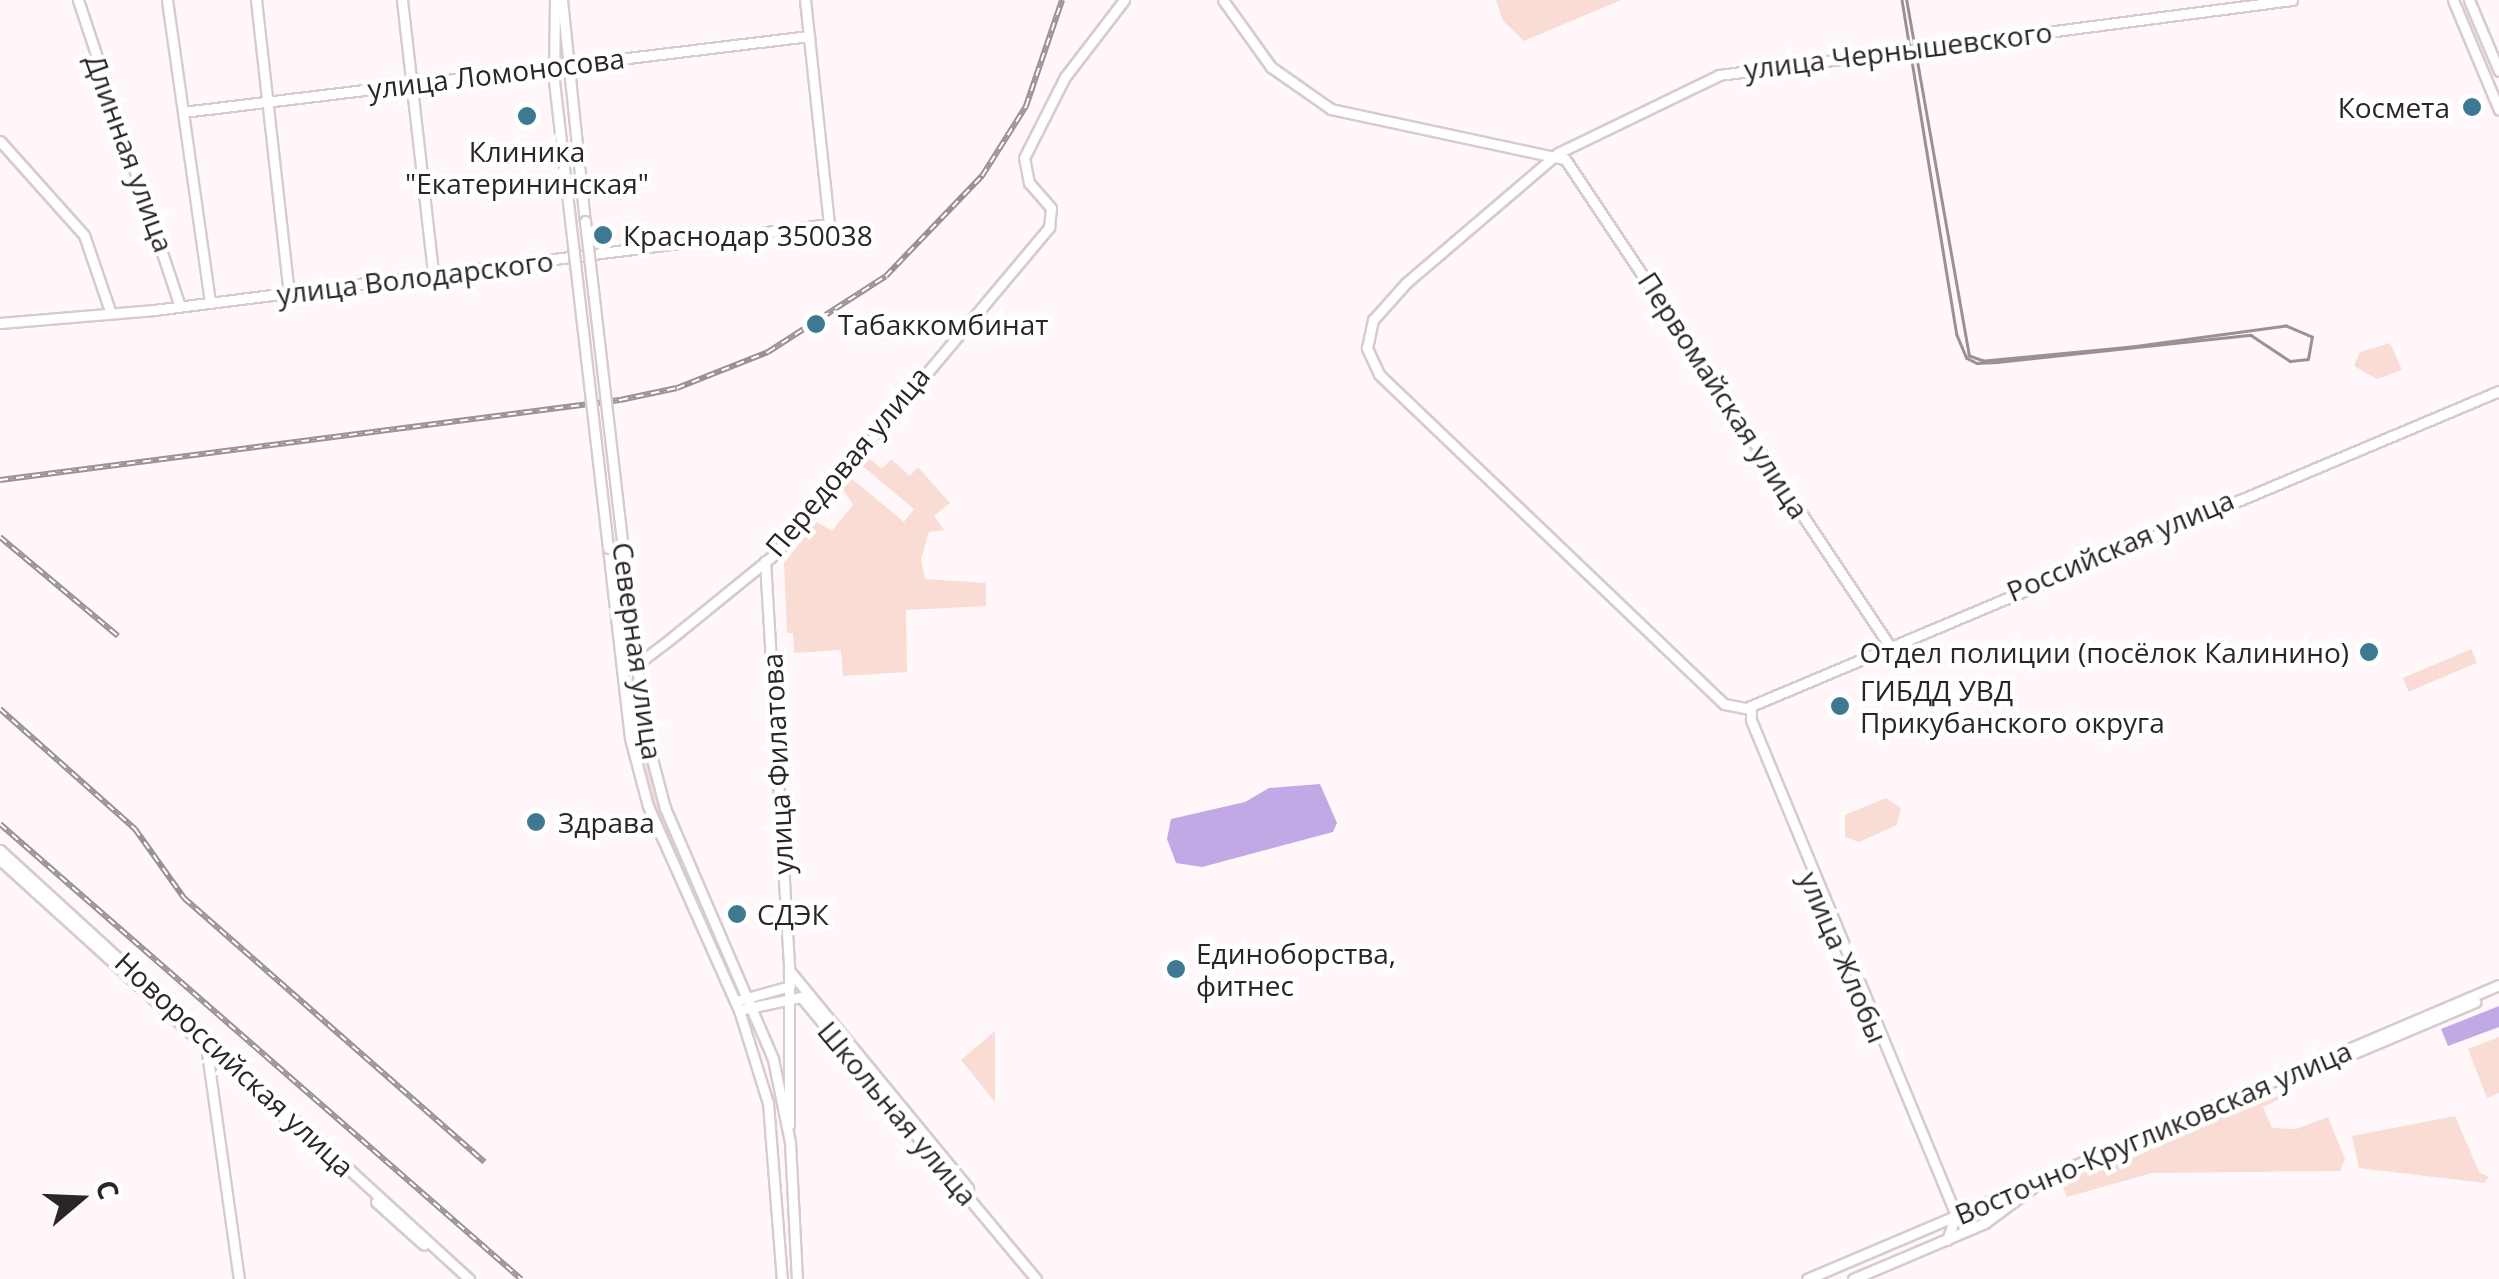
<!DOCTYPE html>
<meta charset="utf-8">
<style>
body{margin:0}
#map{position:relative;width:2499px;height:1279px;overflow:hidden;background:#fff7fa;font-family:"Open Sans",sans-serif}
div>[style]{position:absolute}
.green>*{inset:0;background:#f9dcd3;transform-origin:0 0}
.water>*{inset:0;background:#c0a9e5}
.roads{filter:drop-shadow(2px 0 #d7cbd0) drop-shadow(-2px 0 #d7cbd0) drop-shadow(0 2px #d7cbd0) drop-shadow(0 -2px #d7cbd0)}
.secondary>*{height:9px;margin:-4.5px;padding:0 4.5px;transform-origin:4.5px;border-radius:4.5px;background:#fff}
.primary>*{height:9px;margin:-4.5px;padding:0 4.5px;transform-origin:4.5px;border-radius:4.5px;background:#fff}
.tram>*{height:2.5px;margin:-1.25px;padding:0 1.25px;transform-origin:1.25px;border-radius:1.25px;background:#999295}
.rail>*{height:6px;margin-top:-3px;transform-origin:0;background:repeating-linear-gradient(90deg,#fff 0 8px,#999295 0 16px);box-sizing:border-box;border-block:2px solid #999295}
.bridges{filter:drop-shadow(2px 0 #d7cbd0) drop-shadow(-2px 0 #d7cbd0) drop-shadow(0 2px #d7cbd0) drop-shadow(0 -2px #d7cbd0)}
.primary-bridge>*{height:9px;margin:-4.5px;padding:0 4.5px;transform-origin:4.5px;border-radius:4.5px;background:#fff}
.dots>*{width:28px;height:28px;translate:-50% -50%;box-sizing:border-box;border:5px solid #fff;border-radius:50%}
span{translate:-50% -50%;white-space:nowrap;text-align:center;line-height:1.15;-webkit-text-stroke:9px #fff;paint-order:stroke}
.street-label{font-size:28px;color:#2a2527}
.poi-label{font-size:28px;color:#2a2527}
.right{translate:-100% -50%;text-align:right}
.left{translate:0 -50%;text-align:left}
.north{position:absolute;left:30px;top:1149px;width:100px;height:100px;-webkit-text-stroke:8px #fff;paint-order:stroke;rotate:71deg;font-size:28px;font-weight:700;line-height:40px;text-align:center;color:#2a2527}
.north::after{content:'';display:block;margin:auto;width:35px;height:45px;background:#2a2527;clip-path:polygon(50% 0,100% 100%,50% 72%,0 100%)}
</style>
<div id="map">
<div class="green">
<i style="clip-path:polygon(1496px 0,1621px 0,1524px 41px,1503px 21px)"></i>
<i style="clip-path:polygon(2390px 343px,2402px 370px,2377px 379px,2354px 366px,2360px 352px)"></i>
<i style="clip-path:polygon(866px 456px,882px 469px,891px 459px,910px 476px,918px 467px,950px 503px,934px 516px,944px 530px,929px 532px,921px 559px,925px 579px,986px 583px,986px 606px,906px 610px,907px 672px,843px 676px,841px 650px,794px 653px,793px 633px,787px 633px,784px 563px,817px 522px,832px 531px,853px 505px,843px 489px,852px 479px,904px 522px,914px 509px,859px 463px)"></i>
<i style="left:2471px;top:649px;width:15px;height:74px;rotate:67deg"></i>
<i style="clip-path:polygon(633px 676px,663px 815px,740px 991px,658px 817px,634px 723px,628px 680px)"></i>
<i style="clip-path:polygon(1886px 798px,1901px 808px,1897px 825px,1859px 842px,1845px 837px,1845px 815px)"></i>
<i style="clip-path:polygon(995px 1031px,995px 1102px,961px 1060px)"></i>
<i style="clip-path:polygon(2499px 1037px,2499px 1093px,2487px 1098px,2468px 1049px)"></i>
<i style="clip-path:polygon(2281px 1090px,2284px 1097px,2263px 1107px,2272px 1128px,2296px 1129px,2328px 1117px,2345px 1159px,2340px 1171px,2152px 1173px,2067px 1197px,2061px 1182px)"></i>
<i style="clip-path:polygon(2455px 1116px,2479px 1172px,2489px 1177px,2484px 1183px,2359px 1168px,2352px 1136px)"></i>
</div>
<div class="water">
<i style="clip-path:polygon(1320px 784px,1337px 823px,1333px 832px,1202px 867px,1176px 863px,1167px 839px,1171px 819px,1245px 802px,1269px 788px)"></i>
<i style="clip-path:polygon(2499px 1006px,2499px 1027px,2448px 1046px,2441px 1029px)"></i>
</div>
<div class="roads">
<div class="secondary">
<i style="left:78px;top:0;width:323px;rotate:71.6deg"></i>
<i style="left:167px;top:0;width:305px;rotate:81.9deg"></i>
<i style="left:256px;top:0;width:295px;rotate:83.6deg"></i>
<i style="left:402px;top:0;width:276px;rotate:83.5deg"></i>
<i style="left:1223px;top:0;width:82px;rotate:54.4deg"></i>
<i style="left:1271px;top:67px;width:73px;rotate:35deg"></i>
<i style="left:1331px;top:109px;width:239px;rotate:12.1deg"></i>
<i style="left:1565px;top:159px;width:584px;rotate:56.31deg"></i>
<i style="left:2453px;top:0;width:119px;rotate:67.3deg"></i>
<i style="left:2469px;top:0;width:77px;rotate:67.1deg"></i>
<i style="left:183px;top:112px;width:631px;rotate:-6.92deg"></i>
<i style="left:0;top:141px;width:126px;rotate:48.2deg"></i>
<i style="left:84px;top:235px;width:83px;rotate:71.1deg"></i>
<i style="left:0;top:323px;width:155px;rotate:-4.8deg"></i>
<i style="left:154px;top:310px;width:680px;rotate:-7.26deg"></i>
<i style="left:829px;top:224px;width:225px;rotate:-96.1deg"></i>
<i style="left:765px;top:561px;width:410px;rotate:86.6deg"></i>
<i style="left:789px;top:970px;width:155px;rotate:90deg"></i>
<i style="left:622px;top:667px;width:14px;rotate:-8deg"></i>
<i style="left:636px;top:665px;width:41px;rotate:-37.1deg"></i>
<i style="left:669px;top:640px;width:136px;rotate:-39.1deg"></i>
<i style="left:775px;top:554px;width:427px;rotate:-50deg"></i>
<i style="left:1049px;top:227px;width:19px;rotate:-84deg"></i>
<i style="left:1051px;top:208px;width:33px;rotate:-131deg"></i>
<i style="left:1029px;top:183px;width:25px;rotate:-101deg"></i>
<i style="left:1024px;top:158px;width:91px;rotate:-63.2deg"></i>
<i style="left:1065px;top:77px;width:97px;rotate:-52.5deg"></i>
<i style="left:1750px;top:709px;width:26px;rotate:-169deg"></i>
<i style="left:1724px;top:704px;width:477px;rotate:-136.3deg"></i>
<i style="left:1379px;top:374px;width:29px;rotate:-115deg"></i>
<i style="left:1367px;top:348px;width:29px;rotate:-78deg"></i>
<i style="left:1373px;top:320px;width:50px;rotate:-48.3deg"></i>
<i style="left:1406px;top:283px;width:200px;rotate:-40.5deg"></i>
<i style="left:1558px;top:153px;width:179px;rotate:-25.8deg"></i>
<i style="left:1719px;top:75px;width:578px;rotate:-7.46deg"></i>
<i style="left:0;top:850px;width:636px;rotate:42.45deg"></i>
<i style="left:0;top:860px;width:402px;rotate:42.2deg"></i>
<i style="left:789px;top:970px;width:282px;rotate:50.6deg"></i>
<i style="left:736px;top:1001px;width:56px;rotate:-15.5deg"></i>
<i style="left:739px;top:1010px;width:63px;rotate:-11.8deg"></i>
<i style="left:801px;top:997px;width:367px;rotate:50.2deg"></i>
<i style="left:206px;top:1045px;width:236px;rotate:82deg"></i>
<i style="left:2328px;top:1064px;width:160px;rotate:-22.9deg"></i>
<i style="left:376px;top:1202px;width:64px;rotate:41.9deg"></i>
<i style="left:1947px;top:1240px;width:27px;rotate:-70deg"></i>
<i style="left:1956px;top:1215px;width:536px;rotate:-112.5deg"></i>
<i style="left:1751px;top:720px;width:14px;rotate:-90deg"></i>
<i style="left:1751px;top:706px;width:812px;rotate:-22.84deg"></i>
<i style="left:1807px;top:1279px;width:752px;rotate:-23.02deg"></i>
<i style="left:1853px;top:1279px;width:143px;rotate:-23deg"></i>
<i style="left:1985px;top:1223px;width:59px;rotate:-36.7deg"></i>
</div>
<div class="primary">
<i style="left:562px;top:0;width:222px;rotate:84.1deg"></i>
<i style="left:554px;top:81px;width:81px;rotate:-89.3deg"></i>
<i style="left:608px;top:548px;width:191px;rotate:83.4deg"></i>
<i style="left:630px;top:738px;width:70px;rotate:75.2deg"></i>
<i style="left:648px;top:806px;width:223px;rotate:66deg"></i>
<i style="left:739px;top:1010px;width:97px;rotate:72.7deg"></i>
<i style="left:768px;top:1103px;width:177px;rotate:85.5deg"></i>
<i style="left:633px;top:634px;width:99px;rotate:83deg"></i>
<i style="left:645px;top:732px;width:79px;rotate:75.3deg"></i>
<i style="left:665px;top:808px;width:273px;rotate:66.7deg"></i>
<i style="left:773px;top:1059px;width:85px;rotate:78.4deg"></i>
<i style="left:790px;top:1142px;width:137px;rotate:87.1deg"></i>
</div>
</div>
<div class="tram">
<i style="left:1902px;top:0;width:339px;rotate:80.7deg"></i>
<i style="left:1957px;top:335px;width:25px;rotate:67deg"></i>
<i style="left:1967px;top:358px;width:11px;rotate:27deg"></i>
<i style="left:1977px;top:363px;width:20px;rotate:-3deg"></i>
<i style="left:1997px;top:362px;width:255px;rotate:-6.1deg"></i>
<i style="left:2251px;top:335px;width:47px;rotate:33.7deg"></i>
<i style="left:2290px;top:361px;width:18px;rotate:-6deg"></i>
<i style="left:2308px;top:359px;width:22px;rotate:-80deg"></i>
<i style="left:2312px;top:337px;width:28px;rotate:-157deg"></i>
<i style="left:2286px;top:326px;width:155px;rotate:172.2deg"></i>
<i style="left:2132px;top:347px;width:150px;rotate:174.6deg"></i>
<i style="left:1983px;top:361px;width:15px;rotate:-160deg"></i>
<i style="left:1969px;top:356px;width:362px;rotate:-100deg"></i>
</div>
<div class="rail">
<i style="left:0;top:480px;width:625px;rotate:-7.35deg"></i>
<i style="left:620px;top:400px;width:58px;rotate:-11.9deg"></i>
<i style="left:677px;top:388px;width:98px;rotate:-21.6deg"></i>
<i style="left:768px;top:352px;width:140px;rotate:-32.8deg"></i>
<i style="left:886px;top:276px;width:139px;rotate:-46.2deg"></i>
<i style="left:982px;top:176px;width:83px;rotate:-57.8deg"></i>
<i style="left:1026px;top:106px;width:112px;rotate:-71.2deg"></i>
<i style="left:0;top:537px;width:154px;rotate:40deg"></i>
<i style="left:0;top:709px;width:181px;rotate:41.6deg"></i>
<i style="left:135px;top:829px;width:85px;rotate:54.6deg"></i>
<i style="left:184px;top:898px;width:400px;rotate:41.3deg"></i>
<i style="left:0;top:824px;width:692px;rotate:41.13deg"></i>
</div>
<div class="bridges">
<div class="primary-bridge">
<i style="left:554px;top:81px;width:470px;rotate:83.4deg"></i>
<i style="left:585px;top:221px;width:416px;rotate:83.4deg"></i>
</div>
</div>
<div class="dots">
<i style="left:2472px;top:107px;background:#3e7891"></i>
<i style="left:527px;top:116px;background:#3e7891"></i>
<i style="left:603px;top:235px;background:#3e7891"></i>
<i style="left:816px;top:324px;background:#3e7891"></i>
<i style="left:2369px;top:652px;background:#3e7891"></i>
<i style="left:1840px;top:706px;background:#3e7891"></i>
<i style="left:536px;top:822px;background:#3e7891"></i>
<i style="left:737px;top:914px;background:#3e7891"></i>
<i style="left:1176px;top:969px;background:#3e7891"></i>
</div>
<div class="street-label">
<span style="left:1898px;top:50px;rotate:-7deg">улица Чернышевского</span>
<span style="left:496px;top:73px;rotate:-7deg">улица Ломоносова</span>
<span style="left:130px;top:153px;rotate:70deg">Длинная улица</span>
<span style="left:415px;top:277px;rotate:-7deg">улица Володарского</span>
<span style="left:1724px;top:395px;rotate:57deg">Первомайская улица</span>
<span style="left:847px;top:461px;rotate:-50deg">Передовая улица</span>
<span style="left:2120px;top:545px;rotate:-23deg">Российская улица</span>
<span style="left:638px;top:651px;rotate:82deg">Северная улица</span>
<span style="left:777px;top:764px;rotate:-93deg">улица Филатова</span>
<span style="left:1844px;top:957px;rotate:67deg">улица Жлобы</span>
<span style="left:235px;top:1064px;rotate:43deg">Новороссийская улица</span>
<span style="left:898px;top:1113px;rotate:50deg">Школьная улица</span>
<span style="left:2153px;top:1132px;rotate:-23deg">Восточно-Кругликовская улица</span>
</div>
<div class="poi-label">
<span class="right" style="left:2450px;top:107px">Космета</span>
<span style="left:527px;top:167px">Клиника<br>"Екатерининская"</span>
<span class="left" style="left:623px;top:235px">Краснодар 350038</span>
<span class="left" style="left:838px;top:324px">Табаккомбинат</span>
<span class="right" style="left:2349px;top:652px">Отдел полиции (посёлок Калинино)</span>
<span class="left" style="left:1860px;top:706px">ГИБДД УВД<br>Прикубанского округа</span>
<span class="left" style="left:558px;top:822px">Здрава</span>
<span class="left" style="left:757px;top:914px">СДЭК</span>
<span class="left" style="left:1196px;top:969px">Единоборства,<br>фитнес</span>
</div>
<div class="north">С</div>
</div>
